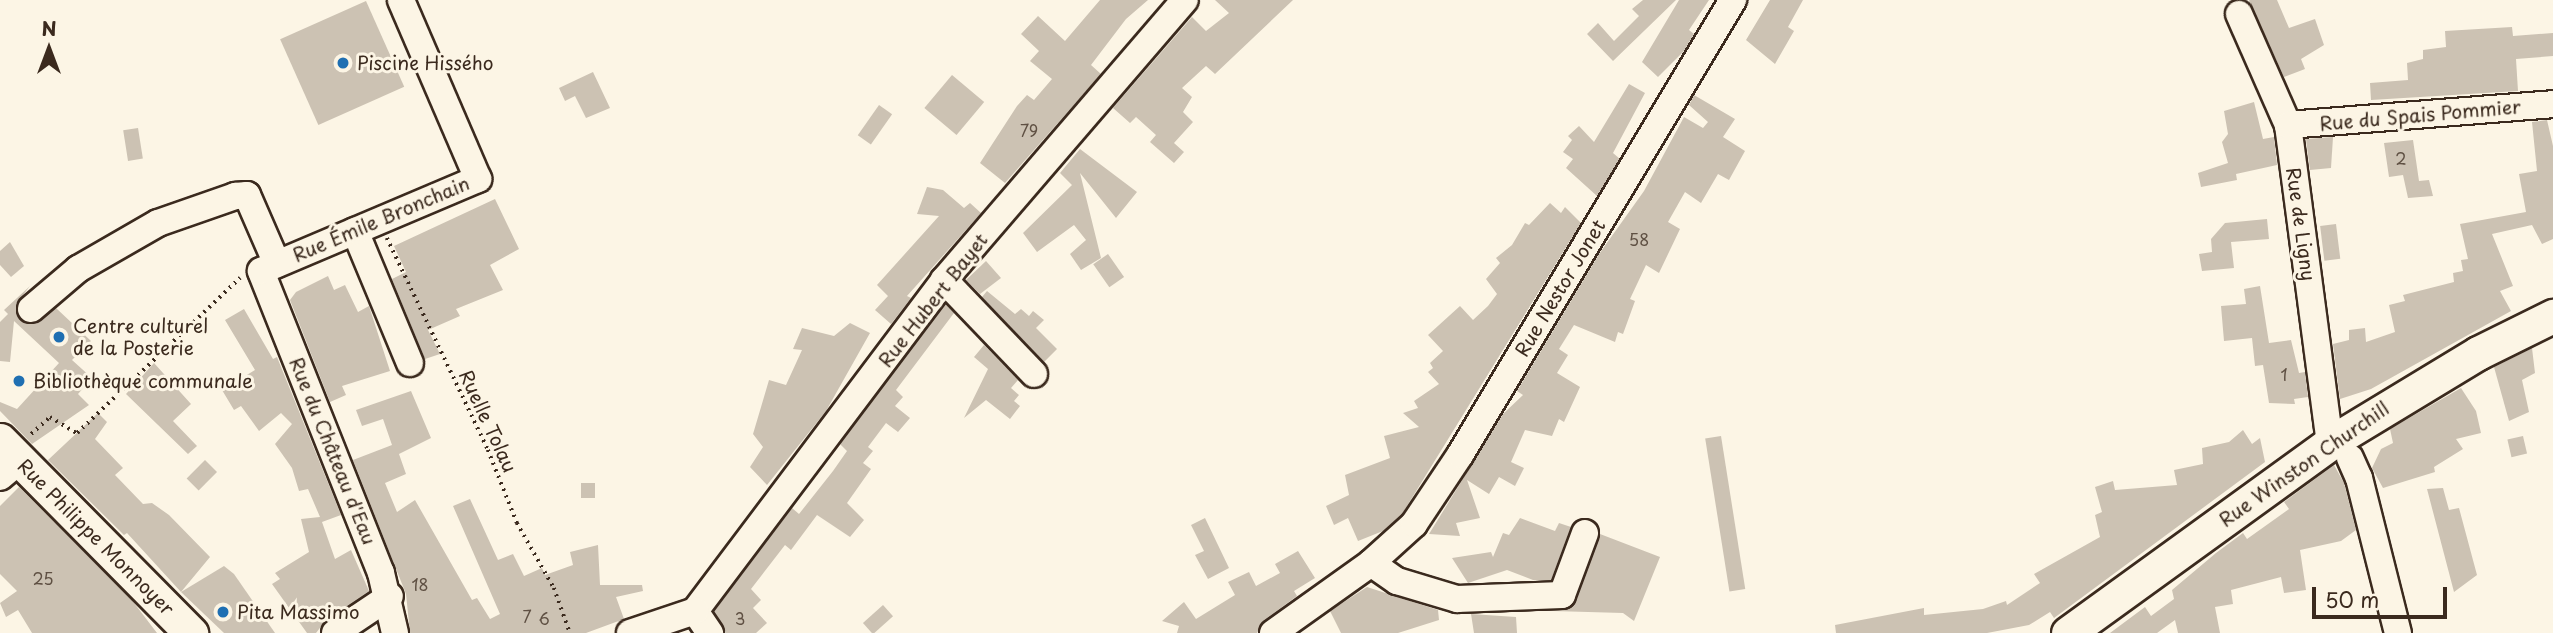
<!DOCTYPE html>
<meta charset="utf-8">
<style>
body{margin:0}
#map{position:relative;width:2553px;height:633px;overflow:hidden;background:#fcf5e5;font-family:"Playpen Sans",sans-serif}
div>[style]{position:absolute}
.building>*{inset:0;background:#ccc2b3;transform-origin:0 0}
.path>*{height:3.5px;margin-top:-1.75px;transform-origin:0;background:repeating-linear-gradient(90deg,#3b2a1e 0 2px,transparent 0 7px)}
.roads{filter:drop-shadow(2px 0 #3b2a1e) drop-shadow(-2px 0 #3b2a1e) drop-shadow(0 2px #3b2a1e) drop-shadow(0 -2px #3b2a1e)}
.minor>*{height:26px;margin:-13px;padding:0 13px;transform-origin:13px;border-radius:13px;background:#fcf5e5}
.major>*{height:33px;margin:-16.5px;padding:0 16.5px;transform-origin:16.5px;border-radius:16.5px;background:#fcf5e5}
.dots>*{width:19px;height:19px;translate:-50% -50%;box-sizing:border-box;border:4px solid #fcf5e5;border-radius:50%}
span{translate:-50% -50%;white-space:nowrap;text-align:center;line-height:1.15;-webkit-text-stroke:6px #fcf5e5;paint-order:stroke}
.number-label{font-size:16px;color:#5f5043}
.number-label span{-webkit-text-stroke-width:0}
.poi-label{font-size:19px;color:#3b2a1e}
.left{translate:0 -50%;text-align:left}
.street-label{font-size:19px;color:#3b2a1e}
.north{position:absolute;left:14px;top:14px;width:70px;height:70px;-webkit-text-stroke:5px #fcf5e5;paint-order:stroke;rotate:0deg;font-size:19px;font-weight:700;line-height:28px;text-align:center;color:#3b2a1e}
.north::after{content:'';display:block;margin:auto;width:24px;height:32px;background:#3b2a1e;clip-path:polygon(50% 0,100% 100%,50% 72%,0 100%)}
.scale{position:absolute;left:2312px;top:587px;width:135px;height:32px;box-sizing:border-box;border:4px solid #3b2a1e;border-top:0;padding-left:9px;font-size:21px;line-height:24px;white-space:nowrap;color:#3b2a1e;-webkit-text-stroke:5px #fcf5e5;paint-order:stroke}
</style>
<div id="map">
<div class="building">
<i style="clip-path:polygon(1100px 0,1148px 0,1126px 19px,1091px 65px,1101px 74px,1005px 183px,980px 163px,1017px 106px,1027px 95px,1034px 100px,1052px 79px,1030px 61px,1039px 51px,1021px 34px,1038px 16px,1065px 41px)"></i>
<i style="clip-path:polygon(1215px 0,1293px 0,1215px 74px,1206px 66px,1182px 88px,1192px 97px,1183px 112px,1193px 122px,1174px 143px,1184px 152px,1174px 163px,1150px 142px,1156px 135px,1136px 117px,1130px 123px,1113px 108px,1192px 17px,1206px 31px,1229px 13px)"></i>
<i style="clip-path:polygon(1643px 0,1676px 0,1613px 61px,1587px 34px,1598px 23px,1614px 41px,1639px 16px,1632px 9px)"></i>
<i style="clip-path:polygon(1679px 0,1709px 0,1689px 30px,1694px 34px,1684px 51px,1658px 77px,1642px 62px)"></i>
<i style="clip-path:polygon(1770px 0,1803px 0,1788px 27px,1794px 31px,1775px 64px,1746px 40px)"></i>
<i style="clip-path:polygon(2249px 0,2277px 0,2289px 28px,2315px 19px,2324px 45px,2301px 59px,2305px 69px,2284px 77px)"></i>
<i style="left:366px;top:1px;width:94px;height:94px;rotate:66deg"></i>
<i style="clip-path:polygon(2512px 27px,2513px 36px,2553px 33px,2553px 56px,2516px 59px,2518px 91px,2371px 100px,2370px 83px,2408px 80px,2407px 63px,2423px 59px,2423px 50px,2446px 47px,2445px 31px)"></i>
<i style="clip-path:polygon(593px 72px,610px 108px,586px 118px,575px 96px,565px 101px,559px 88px)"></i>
<i style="left:952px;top:75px;width:42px;height:43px;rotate:40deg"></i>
<i style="clip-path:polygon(1629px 84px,1645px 93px,1613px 153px,1620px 159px,1597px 196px,1566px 168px,1573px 159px,1563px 152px,1572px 140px,1568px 136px,1579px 126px,1594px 142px)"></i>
<i style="clip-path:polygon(1694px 95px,1735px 119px,1723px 137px,1745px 151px,1729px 180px,1718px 174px,1701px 203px,1685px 192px,1668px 222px,1680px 229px,1659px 273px,1646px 265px,1630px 299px,1635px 301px,1623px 334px,1618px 332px,1615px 342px,1574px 325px,1559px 349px,1568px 355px,1557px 373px,1580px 387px,1564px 422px,1559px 419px,1552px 436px,1525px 430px,1511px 462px,1524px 468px,1515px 486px,1499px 477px,1489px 494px,1467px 480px,1480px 518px,1456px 523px,1460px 536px,1429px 534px,1503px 414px,1523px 395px,1517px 391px,1599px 254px,1644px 191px,1684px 117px,1703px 128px,1708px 122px,1689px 105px)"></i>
<i style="clip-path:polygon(2254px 102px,2263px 139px,2274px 137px,2277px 165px,2236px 174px,2237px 180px,2201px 187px,2198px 173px,2228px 163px,2222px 142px,2228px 134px,2224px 111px)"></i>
<i style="left:879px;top:105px;width:16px;height:37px;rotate:35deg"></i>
<i style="clip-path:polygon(2547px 120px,2553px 146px,2553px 239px,2542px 244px,2532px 225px,2492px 234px,2513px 286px,2500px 291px,2511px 311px,2371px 389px,2340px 399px,2333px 344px,2349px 340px,2349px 330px,2365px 328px,2366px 342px,2395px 332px,2389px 305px,2405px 301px,2403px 295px,2454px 282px,2453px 273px,2463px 271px,2461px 260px,2468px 259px,2460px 224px,2526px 212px,2519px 174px,2537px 171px,2532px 122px)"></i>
<i style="left:138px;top:128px;width:31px;height:15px;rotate:81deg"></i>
<i style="clip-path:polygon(2333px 137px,2331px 168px,2310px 170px,2306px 139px)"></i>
<i style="clip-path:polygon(2413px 140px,2419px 181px,2429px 180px,2433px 196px,2408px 198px,2403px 175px,2389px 177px,2384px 143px)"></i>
<i style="clip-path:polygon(1080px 149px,1137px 192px,1116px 218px,1080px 173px,1101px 258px,1081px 270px,1070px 254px,1086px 240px,1074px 225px,1037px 252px,1023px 233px,1072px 185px,1060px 173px)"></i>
<i style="clip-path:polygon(927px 187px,943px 190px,964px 208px,970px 203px,981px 213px,907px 296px,911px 298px,891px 324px,875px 310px,888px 296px,877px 285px,939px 216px,917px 214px)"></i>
<i style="clip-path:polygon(495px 199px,519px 249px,490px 265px,503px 290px,456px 309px,460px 316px,428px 330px,440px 354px,425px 359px,392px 279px,406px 272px,394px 246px)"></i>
<i style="clip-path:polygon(1550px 203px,1561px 213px,1565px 207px,1581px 223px,1402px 514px,1383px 531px,1358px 541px,1348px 518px,1334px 525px,1326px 506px,1349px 495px,1345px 475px,1390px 458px,1384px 436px,1419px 427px,1403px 413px,1418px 408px,1414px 401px,1439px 384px,1428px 372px,1433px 368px,1430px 363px,1443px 351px,1428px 335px,1460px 306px,1473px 320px,1488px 306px,1497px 294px,1486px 279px,1500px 263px,1496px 258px,1512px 245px,1525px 223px,1529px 225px)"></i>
<i style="clip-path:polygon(2267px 219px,2269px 239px,2231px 242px,2234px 268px,2202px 271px,2199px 254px,2212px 252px,2211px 239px,2225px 223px)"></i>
<i style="left:2336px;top:224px;width:35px;height:16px;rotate:83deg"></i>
<i style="clip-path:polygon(10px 242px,24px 266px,11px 277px,0 265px,0 251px)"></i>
<i style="left:1108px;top:254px;width:28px;height:18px;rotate:55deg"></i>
<i style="clip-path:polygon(986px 261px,1001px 278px,980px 294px,966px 280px)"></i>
<i style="clip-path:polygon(328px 276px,334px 290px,345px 285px,358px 312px,369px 306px,390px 371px,342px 386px,346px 395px,330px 402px,290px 300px,296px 292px)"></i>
<i style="clip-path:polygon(30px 286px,16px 304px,19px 319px,34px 324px,56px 308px,91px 341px,72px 360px,92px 378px,78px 394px,89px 405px,32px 444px,0 411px,0 402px,17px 409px,59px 363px,14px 321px,10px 362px,0 361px,0 322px,8px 314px,4px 310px)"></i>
<i style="clip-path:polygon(2260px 286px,2269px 343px,2291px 340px,2299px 373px,2305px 372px,2308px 397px,2294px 399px,2295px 404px,2269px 403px,2263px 365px,2255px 366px,2252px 338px,2224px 341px,2221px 306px,2246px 304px,2244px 289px)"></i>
<i style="clip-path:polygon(987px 291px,1015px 314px,1021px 309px,1029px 316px,1033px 311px,1044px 320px,1036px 328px,1057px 349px,1044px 362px,982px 297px)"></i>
<i style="clip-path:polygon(945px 304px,954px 313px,896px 390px,903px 397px,895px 406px,910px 418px,898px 432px,886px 423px,868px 447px,873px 451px,863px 463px,871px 469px,847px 503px,864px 520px,850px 537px,817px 515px,791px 550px,785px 545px,751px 589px,761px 600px,753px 608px,767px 623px,756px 633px,726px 633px,714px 611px,792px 508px,799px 514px,833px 471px,847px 451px,840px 444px)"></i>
<i style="clip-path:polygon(244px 309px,273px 359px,277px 357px,341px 515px,322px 522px,335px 559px,351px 550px,369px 591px,326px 620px,316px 633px,307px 633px,272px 584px,280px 579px,275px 573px,309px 552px,301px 519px,320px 517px,308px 489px,299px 491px,292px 468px,275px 444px,292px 424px,281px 413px,259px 431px,241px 406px,234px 410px,222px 390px,255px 370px,225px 320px)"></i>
<i style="clip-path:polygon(850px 323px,870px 333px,826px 411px,767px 485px,750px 467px,763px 447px,753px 434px,769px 380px,786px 385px,802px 350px,793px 349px,802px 328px,834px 336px)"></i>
<i style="clip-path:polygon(984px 345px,1018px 380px,1011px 388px,1019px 395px,1014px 401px,1020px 406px,1010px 419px,986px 400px,964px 418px,988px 369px,974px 357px)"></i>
<i style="clip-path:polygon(2532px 348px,2535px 373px,2522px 380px,2529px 412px,2509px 421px,2494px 367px)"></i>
<i style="clip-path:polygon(154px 363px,191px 404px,173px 421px,197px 446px,188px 454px,126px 394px)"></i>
<i style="clip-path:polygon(2461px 388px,2476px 411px,2481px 433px,2456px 439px,2463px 449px,2434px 467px,2435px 472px,2383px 488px,2372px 468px,2381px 449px,2393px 443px,2390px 429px)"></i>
<i style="clip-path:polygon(411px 391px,431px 438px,399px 454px,406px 474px,385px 483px,397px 512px,415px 500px,472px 600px,477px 598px,490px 619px,500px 614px,453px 506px,470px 499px,498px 560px,513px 554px,524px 576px,542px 568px,545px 575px,573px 565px,570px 552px,598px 545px,600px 585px,642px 585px,643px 591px,616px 597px,624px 619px,586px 633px,410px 633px,406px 594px,353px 460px,392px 445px,383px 419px,362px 426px,356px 410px)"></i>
<i style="clip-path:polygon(98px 413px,107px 422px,95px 439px,123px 468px,115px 475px,143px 504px,152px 503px,169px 515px,210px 557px,181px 592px,127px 533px,124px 535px,48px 460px)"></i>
<i style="clip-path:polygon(2243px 430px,2252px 444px,2260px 438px,2265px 462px,2054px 618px,2050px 612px,2029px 625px,1987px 633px,1836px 633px,1835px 625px,1924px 608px,1924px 615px,1983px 609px,2006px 601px,2007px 605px,2040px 583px,2034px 574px,2100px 537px,2095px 515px,2102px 512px,2095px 487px,2113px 481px,2115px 490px,2177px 485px,2174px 470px,2203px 464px,2202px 448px,2229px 442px)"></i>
<i style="left:1721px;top:436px;width:155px;height:16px;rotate:81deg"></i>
<i style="left:2523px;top:436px;width:18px;height:16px;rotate:77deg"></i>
<i style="left:205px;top:460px;width:17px;height:26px;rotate:45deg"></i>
<i style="clip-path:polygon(2334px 465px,2344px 483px,2356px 530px,2341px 541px,2300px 550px,2306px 590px,2284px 593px,2281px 577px,2231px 590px,2233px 604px,2215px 607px,2220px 633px,2178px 633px,2175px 620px,2157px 633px,2110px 633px,2145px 607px,2151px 616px,2174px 599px,2172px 590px,2216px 553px,2243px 533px,2247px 539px,2289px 509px,2284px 502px)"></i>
<i style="left:581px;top:483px;width:14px;height:15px"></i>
<i style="clip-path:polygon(19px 487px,131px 599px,157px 633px,32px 633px,18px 610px,6px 617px,0 603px,17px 591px,0 574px,0 506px)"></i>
<i style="clip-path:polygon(2443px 488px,2449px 510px,2459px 508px,2477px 575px,2454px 592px,2427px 489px)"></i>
<i style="clip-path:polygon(1205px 518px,1229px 568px,1208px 579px,1195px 555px,1204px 551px,1191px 525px)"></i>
<i style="clip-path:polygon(1520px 518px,1555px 531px,1559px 523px,1571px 527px,1551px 580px,1533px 580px,1507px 570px,1468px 583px,1452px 558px,1491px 552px,1493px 557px,1503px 533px,1509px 535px)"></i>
<i style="clip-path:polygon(1600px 534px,1660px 557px,1634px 621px,1623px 613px,1553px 611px,1571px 608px,1576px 601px)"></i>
<i style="clip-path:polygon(1298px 551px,1315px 578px,1294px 591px,1297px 596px,1264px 620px,1257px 633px,1177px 633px,1179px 626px,1162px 621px,1184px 602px,1196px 619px,1235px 595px,1228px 582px,1249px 572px,1256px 586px,1280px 573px,1275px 564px)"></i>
<i style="clip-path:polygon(224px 566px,234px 574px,275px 633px,224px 633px,181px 592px)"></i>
<i style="clip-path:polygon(1367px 587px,1438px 610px,1439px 620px,1398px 633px,1341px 633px,1330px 611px)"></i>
<i style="left:883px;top:605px;width:15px;height:27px;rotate:48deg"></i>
<i style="clip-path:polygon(1471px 614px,1516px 617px,1517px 633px,1474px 633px)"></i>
</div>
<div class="path">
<i style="left:387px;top:238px;width:235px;rotate:64.5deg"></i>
<i style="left:488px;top:450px;width:79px;rotate:68.3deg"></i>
<i style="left:517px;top:523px;width:75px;rotate:60.4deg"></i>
<i style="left:554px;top:588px;width:48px;rotate:70.4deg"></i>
<i style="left:31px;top:434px;width:25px;rotate:-42deg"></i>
<i style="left:50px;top:417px;width:31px;rotate:31deg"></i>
<i style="left:77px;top:433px;width:225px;rotate:-43.6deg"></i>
</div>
<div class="roads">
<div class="minor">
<i style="left:2239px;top:14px;width:121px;rotate:66.2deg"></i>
<i style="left:2288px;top:125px;width:321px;rotate:82.5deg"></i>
<i style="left:2288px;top:125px;width:266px;rotate:-4.5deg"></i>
<i style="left:355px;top:231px;width:143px;rotate:67.4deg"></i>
<i style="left:944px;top:280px;width:130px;rotate:46.2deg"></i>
<i style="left:31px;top:309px;width:62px;rotate:-40.4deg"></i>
<i style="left:78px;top:269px;width:92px;rotate:-29.9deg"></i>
<i style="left:158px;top:223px;width:82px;rotate:-19.3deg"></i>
<i style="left:235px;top:196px;width:12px;rotate:-5deg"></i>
<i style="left:247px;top:195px;width:75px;rotate:66.5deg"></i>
<i style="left:2350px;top:458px;width:22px;rotate:66deg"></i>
<i style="left:2359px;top:478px;width:160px;rotate:75.9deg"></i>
<i style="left:0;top:477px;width:26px;rotate:-40deg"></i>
<i style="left:1371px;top:563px;width:32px;rotate:35deg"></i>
<i style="left:1397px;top:581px;width:63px;rotate:16.7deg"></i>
<i style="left:1457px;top:599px;width:105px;rotate:-2.2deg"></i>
<i style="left:1562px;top:595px;width:66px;rotate:-69.6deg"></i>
<i style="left:695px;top:611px;width:414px;rotate:-53deg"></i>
<i style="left:944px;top:280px;width:369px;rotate:-49.3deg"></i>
<i style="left:695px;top:611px;width:27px;rotate:56deg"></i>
<i style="left:335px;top:633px;width:66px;rotate:-33.9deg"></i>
<i style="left:395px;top:633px;width:62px;rotate:-103.1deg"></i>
<i style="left:381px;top:573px;width:325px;rotate:-111.7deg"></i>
<i style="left:261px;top:271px;width:236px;rotate:-23deg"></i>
<i style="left:478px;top:179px;width:195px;rotate:-113.3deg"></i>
<i style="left:630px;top:633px;width:69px;rotate:-18.7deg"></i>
<i style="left:1273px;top:633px;width:120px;rotate:-35.5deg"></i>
<i style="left:1371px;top:563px;width:58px;rotate:-42.2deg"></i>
<i style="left:1414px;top:524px;width:83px;rotate:-56.3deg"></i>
<i style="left:1460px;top:455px;width:531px;rotate:-59.04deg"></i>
</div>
<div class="major">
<i style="left:0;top:440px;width:272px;rotate:45.3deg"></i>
<i style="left:2068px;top:633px;width:331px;rotate:-35.9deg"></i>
<i style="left:2336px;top:439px;width:166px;rotate:-31.2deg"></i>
<i style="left:2478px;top:353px;width:84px;rotate:-26.3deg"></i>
</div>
</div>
<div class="dots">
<i style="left:343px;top:63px;background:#1f6fb2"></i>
<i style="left:59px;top:337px;background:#1f6fb2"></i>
<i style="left:19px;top:381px;background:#1f6fb2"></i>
<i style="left:223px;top:612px;background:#1f6fb2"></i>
</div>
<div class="number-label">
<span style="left:1029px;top:130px">79</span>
<span style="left:2401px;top:158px">2</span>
<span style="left:1639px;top:239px">58</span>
<span style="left:2284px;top:374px">1</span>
<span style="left:43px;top:578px">25</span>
<span style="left:420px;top:584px">18</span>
<span style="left:527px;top:616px">7</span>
<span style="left:544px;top:618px">6</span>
<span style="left:740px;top:618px">3</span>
</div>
<div class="poi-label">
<span class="left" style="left:357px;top:63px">Piscine Hissého</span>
<span class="left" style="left:73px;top:337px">Centre culturel<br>de la Posterie</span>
<span class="left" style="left:33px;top:381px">Bibliothèque communale</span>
<span class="left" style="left:237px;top:612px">Pita Massimo</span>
</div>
<div class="street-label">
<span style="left:2420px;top:115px;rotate:-5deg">Rue du Spais Pommier</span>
<span style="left:381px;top:219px;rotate:-23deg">Rue Émile Bronchain</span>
<span style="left:2301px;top:224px;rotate:82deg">Rue de Ligny</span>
<span style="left:1560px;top:288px;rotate:-59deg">Rue Nestor Jonet</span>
<span style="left:933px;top:300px;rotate:-52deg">Rue Hubert Bayet</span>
<span style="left:488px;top:421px;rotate:65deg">Ruelle Tolau</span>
<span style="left:333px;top:451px;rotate:68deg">Rue du Château d'Eau</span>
<span style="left:2304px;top:464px;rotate:-35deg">Rue Winston Churchill</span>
<span style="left:96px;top:537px;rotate:45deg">Rue Philippe Monnoyer</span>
</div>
<div class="north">N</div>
<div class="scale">50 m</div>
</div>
